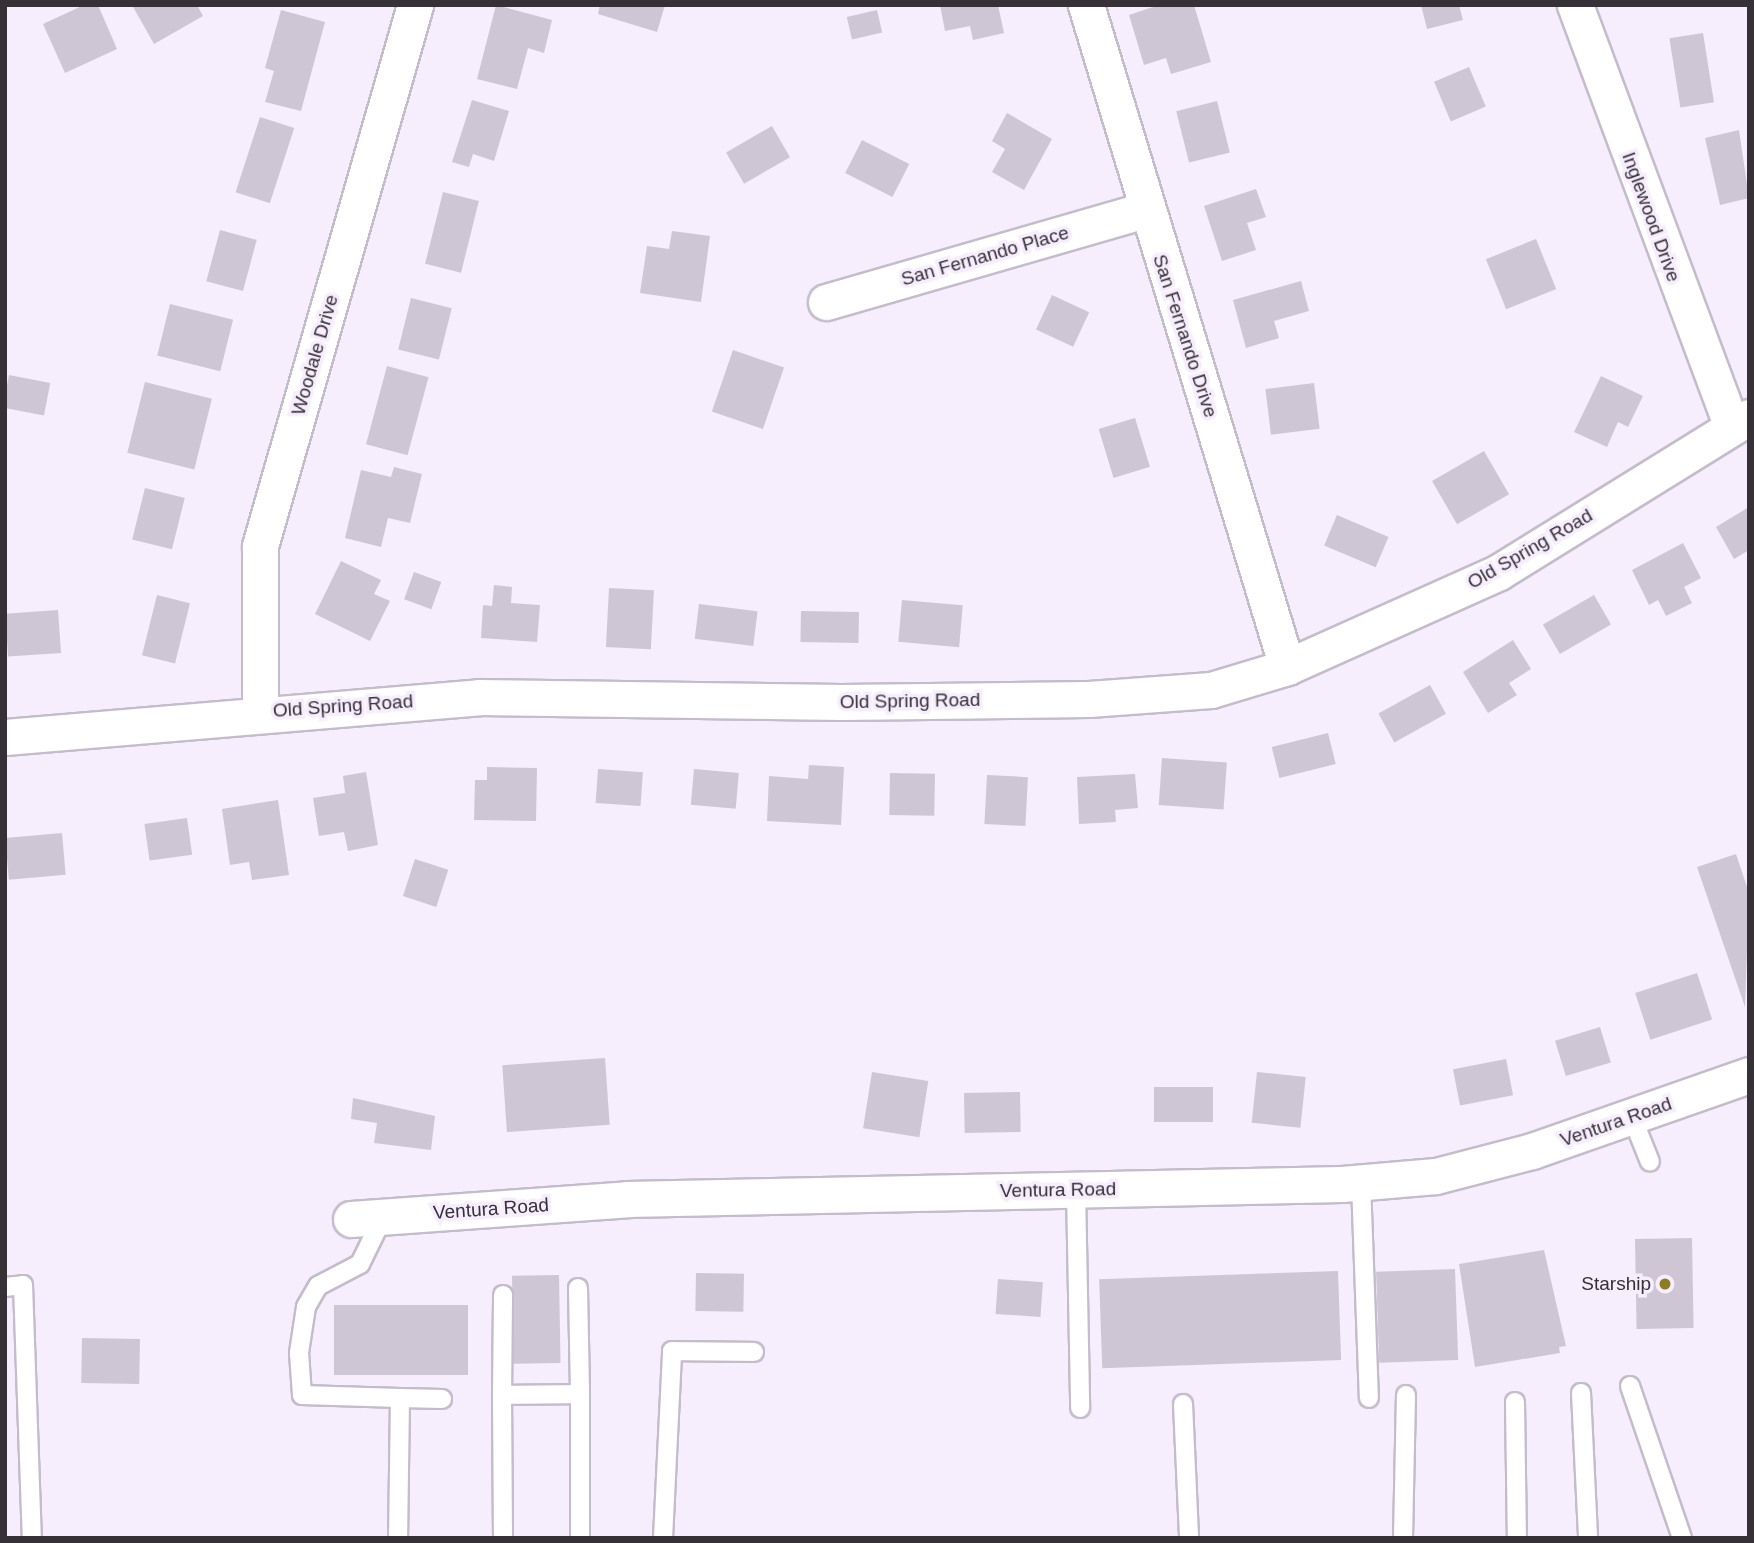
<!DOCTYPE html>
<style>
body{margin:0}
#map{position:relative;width:1754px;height:1543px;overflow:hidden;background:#f6edfd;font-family:Helvetica,sans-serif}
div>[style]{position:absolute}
.building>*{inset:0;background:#cfc6d5;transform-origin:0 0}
.roads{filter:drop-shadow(2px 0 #c5bccb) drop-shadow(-2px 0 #c5bccb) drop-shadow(0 2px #c5bccb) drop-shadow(0 -2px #c5bccb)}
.service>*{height:18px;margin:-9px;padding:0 9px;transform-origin:9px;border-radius:9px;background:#fff}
.minor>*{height:35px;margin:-17.5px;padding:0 17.5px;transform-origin:17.5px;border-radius:17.5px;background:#fff}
.dots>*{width:19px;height:19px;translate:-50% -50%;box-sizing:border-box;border:4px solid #f6edfd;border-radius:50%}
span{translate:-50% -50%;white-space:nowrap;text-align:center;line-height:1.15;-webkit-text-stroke:7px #f6edfd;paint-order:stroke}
.street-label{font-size:19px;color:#353137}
.poi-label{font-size:19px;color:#353137}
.right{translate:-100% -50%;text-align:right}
.frame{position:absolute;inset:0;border:7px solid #353137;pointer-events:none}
</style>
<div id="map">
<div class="building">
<i style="clip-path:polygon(84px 5px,98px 5px,117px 49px,65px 73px,43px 24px)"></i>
<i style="clip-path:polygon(132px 5px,197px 5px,203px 16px,154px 44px)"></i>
<i style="clip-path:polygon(496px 5px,552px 20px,544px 53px,528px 48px,517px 89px,477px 79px)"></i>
<i style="clip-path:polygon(600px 5px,665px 5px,657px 32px,598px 14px)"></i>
<i style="clip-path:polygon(940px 5px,998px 5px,1004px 33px,973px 40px,970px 26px,945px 31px)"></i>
<i style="clip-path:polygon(1159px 5px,1194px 5px,1211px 62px,1171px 74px,1166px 58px,1144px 65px,1129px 15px)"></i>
<i style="clip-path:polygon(1421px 5px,1459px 5px,1463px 20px,1427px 29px)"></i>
<i style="clip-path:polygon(281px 10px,325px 22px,301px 111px,265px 102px,274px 71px,265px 68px)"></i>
<i style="left:877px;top:10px;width:23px;height:31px;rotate:77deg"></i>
<i style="left:1703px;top:33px;width:70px;height:34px;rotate:81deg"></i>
<i style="left:1469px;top:67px;width:43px;height:38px;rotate:67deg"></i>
<i style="clip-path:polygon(472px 100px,509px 111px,494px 161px,473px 154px,469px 167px,452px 162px)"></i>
<i style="left:1217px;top:101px;width:53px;height:42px;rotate:76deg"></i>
<i style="clip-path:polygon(1007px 113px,1052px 139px,1024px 190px,992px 172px,1005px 149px,992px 141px)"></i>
<i style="left:260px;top:117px;width:36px;height:79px;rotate:18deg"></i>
<i style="left:772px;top:126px;width:36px;height:53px;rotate:60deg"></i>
<i style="clip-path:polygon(1739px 130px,1749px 198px,1720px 205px,1705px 138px)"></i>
<i style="left:862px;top:140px;width:53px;height:37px;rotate:27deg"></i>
<i style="clip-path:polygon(1256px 189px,1266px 217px,1247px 223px,1256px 250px,1222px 261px,1204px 206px)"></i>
<i style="left:443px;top:192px;width:37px;height:74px;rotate:14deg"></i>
<i style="left:220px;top:230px;width:38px;height:53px;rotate:15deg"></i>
<i style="clip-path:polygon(672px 231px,710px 236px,701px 302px,640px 293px,647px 246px,669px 249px)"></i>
<i style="left:1536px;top:239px;width:54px;height:54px;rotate:68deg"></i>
<i style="clip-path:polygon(1301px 281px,1309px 311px,1274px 321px,1279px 338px,1246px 348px,1233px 300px)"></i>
<i style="left:1052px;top:295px;width:41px;height:38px;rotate:25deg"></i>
<i style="left:411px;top:298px;width:42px;height:53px;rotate:14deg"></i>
<i style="left:170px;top:304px;width:65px;height:53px;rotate:14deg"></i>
<i style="left:733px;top:350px;width:54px;height:65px;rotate:19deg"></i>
<i style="left:387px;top:366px;width:43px;height:81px;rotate:15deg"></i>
<i style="left:9px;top:375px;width:42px;height:33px;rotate:11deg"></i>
<i style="clip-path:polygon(1601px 376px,1643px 396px,1628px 427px,1618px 422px,1607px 447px,1574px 432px)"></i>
<i style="left:145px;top:382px;width:69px;height:73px;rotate:14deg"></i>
<i style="left:1314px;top:383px;width:46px;height:49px;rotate:83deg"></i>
<i style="left:1135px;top:418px;width:51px;height:38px;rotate:73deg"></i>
<i style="left:1484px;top:451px;width:50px;height:60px;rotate:60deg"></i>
<i style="clip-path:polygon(394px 467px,422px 474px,410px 523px,388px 518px,381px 547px,345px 538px,361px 470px,391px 477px)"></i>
<i style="left:145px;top:488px;width:41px;height:53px;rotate:14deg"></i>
<i style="clip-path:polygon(1749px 507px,1749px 550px,1734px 559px,1716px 527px)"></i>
<i style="left:1337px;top:515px;width:56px;height:33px;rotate:23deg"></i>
<i style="clip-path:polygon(1683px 543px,1701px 578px,1684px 587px,1692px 603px,1666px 616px,1658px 600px,1649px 605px,1632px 570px)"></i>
<i style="clip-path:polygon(341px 561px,381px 580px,374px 594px,390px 601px,370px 641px,315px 614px)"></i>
<i style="left:414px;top:572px;width:29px;height:29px;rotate:20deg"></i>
<i style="clip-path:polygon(494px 585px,512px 587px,511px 603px,540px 605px,537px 642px,481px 638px,483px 605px,492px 606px)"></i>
<i style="left:609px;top:588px;width:45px;height:59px;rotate:3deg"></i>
<i style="left:157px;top:595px;width:34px;height:62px;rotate:14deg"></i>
<i style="left:1594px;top:595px;width:34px;height:59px;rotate:60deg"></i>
<i style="left:902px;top:600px;width:61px;height:42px;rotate:5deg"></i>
<i style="left:699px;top:604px;width:59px;height:35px;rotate:7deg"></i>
<i style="left:58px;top:610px;width:43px;height:53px;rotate:86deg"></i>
<i style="left:801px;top:611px;width:58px;height:31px;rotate:1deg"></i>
<i style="clip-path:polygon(1513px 640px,1531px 669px,1509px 683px,1517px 695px,1488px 713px,1463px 672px)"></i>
<i style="left:1430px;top:685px;width:33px;height:59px;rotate:61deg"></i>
<i style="left:1328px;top:733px;width:32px;height:58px;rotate:76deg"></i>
<i style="left:1162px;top:758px;width:65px;height:47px;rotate:4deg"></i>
<i style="clip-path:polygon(809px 765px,844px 767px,841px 825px,767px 821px,769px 776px,808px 779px)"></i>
<i style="clip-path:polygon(487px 767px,537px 768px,536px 821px,474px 820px,475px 780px,487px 780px)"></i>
<i style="left:598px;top:769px;width:45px;height:34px;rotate:4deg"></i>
<i style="left:694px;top:769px;width:45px;height:36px;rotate:5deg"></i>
<i style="clip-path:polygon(366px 772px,378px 845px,348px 851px,344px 832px,319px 836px,313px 798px,345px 793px,343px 776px)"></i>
<i style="left:890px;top:773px;width:45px;height:42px;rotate:1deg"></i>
<i style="clip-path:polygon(1135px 774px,1138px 808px,1115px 810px,1116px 822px,1079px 824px,1077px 777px)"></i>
<i style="left:987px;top:775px;width:41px;height:49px;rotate:3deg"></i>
<i style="clip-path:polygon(278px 800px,289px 875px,252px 880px,249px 862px,230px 865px,222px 809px)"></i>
<i style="left:187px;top:818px;width:37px;height:43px;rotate:82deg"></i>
<i style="left:62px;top:833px;width:42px;height:57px;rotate:85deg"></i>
<i style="clip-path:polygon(1736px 854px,1749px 893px,1745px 1007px,1697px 867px)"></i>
<i style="left:415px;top:859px;width:35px;height:39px;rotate:18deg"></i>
<i style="left:1697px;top:973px;width:49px;height:65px;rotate:72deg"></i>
<i style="left:1600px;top:1027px;width:37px;height:47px;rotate:73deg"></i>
<i style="left:605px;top:1058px;width:67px;height:103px;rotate:86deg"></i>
<i style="left:1506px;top:1059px;width:37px;height:54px;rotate:79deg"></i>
<i style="left:872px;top:1072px;width:57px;height:57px;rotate:9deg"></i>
<i style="left:1257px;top:1072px;width:49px;height:51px;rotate:6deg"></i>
<i style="left:1213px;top:1087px;width:35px;height:59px;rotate:90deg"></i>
<i style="left:1020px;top:1092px;width:40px;height:56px;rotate:89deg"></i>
<i style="clip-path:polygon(353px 1098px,435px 1116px,431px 1150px,374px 1143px,377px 1123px,351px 1119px)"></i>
<i style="left:1692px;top:1238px;width:90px;height:57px;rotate:89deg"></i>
<i style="clip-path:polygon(1544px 1250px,1566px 1346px,1559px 1347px,1560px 1353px,1475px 1367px,1459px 1264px)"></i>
<i style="left:1455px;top:1269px;width:91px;height:79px;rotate:88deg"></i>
<i style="left:1338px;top:1271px;width:89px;height:239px;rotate:88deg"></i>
<i style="left:696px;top:1273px;width:48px;height:38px;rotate:1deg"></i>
<i style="left:559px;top:1275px;width:88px;height:47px;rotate:89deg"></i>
<i style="left:998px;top:1279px;width:45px;height:35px;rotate:4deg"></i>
<i style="left:468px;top:1305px;width:70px;height:134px;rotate:90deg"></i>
<i style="left:82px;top:1338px;width:58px;height:45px;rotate:1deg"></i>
</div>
<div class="roads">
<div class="service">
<i style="left:1632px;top:1117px;width:48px;rotate:68.2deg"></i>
<i style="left:1361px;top:1183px;width:215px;rotate:87.9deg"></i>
<i style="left:1076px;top:1190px;width:218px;rotate:88.9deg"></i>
<i style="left:383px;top:1217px;width:52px;rotate:116.1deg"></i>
<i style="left:360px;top:1264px;width:47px;rotate:152.4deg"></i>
<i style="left:318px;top:1286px;width:24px;rotate:120deg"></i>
<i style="left:306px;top:1307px;width:47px;rotate:98.7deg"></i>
<i style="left:299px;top:1353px;width:42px;rotate:85.9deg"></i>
<i style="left:302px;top:1395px;width:98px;rotate:1.8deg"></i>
<i style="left:400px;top:1398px;width:140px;rotate:90.8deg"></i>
<i style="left:5px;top:1287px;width:18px;rotate:-6deg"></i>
<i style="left:23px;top:1285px;width:253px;rotate:88deg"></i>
<i style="left:578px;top:1288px;width:106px;rotate:88.9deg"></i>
<i style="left:1630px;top:1386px;width:161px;rotate:71.1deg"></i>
<i style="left:1581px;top:1393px;width:145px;rotate:87.2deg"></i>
<i style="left:502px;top:1395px;width:100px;rotate:-89.4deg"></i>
<i style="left:400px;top:1398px;width:42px;rotate:1.4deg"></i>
<i style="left:1515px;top:1402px;width:136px;rotate:89.2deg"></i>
<i style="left:1183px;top:1404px;width:134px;rotate:87.4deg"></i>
<i style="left:503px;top:1538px;width:143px;rotate:-90.4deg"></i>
<i style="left:502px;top:1395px;width:78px;rotate:-0.7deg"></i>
<i style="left:580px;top:1394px;width:144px;rotate:90deg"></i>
<i style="left:663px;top:1538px;width:187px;rotate:-87.2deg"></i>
<i style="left:672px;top:1351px;width:82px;rotate:0.7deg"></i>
<i style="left:1403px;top:1538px;width:143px;rotate:-88.8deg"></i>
</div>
<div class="minor">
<i style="left:1086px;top:5px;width:692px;rotate:73.11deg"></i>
<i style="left:1575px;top:5px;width:450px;rotate:69.6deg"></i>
<i style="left:826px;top:302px;width:331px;rotate:-16.1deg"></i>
<i style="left:260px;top:712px;width:166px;rotate:-90deg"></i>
<i style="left:260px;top:546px;width:563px;rotate:-74.01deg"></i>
<i style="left:5px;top:737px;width:476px;rotate:-4.8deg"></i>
<i style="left:479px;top:697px;width:362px;rotate:0.8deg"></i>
<i style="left:841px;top:702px;width:248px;rotate:-0.7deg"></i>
<i style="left:1089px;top:699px;width:122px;rotate:-4.2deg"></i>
<i style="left:1211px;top:690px;width:79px;rotate:-16.8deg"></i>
<i style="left:1287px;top:667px;width:232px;rotate:-24.1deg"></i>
<i style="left:1499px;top:572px;width:294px;rotate:-31.8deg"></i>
<i style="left:351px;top:1219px;width:277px;rotate:-4.1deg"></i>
<i style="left:627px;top:1199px;width:715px;rotate:-1.2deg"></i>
<i style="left:1342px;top:1184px;width:94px;rotate:-4.9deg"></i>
<i style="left:1436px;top:1176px;width:99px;rotate:-14.6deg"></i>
<i style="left:1532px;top:1151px;width:230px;rotate:-19.3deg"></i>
</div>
</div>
<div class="dots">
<i style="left:1665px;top:1284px;background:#8c7c22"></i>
</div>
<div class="street-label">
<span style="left:1651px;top:217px;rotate:70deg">Inglewood Drive</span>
<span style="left:985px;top:256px;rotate:-16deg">San Fernando Place</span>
<span style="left:1185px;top:336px;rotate:72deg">San Fernando Drive</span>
<span style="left:315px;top:355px;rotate:-74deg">Woodale Drive</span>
<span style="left:1530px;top:549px;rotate:-30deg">Old Spring Road</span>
<span style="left:910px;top:701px;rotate:-1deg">Old Spring Road</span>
<span style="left:343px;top:706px;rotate:-4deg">Old Spring Road</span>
<span style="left:1616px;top:1122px;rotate:-19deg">Ventura Road</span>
<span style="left:1058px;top:1190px;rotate:-1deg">Ventura Road</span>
<span style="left:491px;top:1209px;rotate:-4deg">Ventura Road</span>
</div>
<div class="poi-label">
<span class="right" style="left:1651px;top:1284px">Starship</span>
</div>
<div class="frame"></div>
</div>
